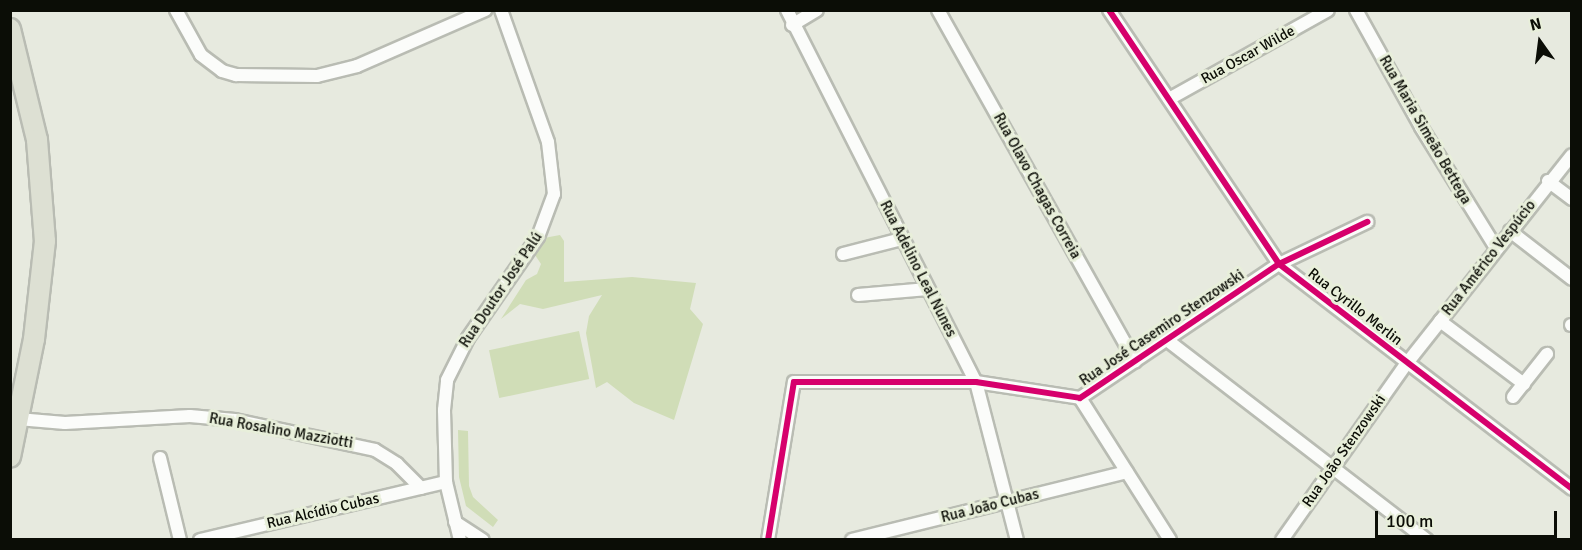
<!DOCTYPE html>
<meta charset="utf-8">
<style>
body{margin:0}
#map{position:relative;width:1582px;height:550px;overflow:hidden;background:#e7eadf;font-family:Signika,sans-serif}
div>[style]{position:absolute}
.green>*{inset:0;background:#d0ddb7;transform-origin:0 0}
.roads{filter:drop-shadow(2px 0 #b9bcb3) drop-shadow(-2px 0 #b9bcb3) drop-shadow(0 2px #b9bcb3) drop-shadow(0 -2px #b9bcb3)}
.street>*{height:12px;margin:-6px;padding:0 6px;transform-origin:6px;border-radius:6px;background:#fbfcfa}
.primary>*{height:20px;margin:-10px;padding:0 10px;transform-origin:10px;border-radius:10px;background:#dde0d3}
.cycleway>*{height:6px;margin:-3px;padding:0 3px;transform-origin:3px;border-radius:3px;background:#d6006c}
span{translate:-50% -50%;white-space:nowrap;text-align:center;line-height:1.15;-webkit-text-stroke:6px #e8efda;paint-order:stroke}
.street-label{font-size:15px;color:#0b0d06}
.frame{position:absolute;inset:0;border:12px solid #0b0d06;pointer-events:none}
.north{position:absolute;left:1510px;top:12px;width:60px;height:60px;-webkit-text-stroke:4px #e8efda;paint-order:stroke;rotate:346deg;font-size:16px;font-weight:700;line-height:24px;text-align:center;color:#0b0d06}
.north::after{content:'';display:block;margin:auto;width:21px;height:27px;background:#0b0d06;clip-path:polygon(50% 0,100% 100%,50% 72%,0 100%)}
.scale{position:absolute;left:1375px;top:511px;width:182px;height:27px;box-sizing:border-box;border:3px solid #0b0d06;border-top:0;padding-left:8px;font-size:18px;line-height:21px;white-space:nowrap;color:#0b0d06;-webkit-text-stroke:4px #e8efda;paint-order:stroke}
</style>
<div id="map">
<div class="green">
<i style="clip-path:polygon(560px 235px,564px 241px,564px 282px,632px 277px,696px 283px,690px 309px,703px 324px,674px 420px,634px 403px,607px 382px,596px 388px,586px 333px,589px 316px,602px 295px,543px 309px,520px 304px,501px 319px,526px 280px,537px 274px,541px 264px,535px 255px,544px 238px)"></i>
<i style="left:579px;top:331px;width:49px;height:92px;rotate:78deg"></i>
<i style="clip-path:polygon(458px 430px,468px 431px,469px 486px,473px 497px,498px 520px,493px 527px,466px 506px,459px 477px)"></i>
</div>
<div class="roads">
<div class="street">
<i style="left:176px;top:10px;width:51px;rotate:60.9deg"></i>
<i style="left:201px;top:55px;width:26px;rotate:37deg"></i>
<i style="left:222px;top:71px;width:15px;rotate:16deg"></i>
<i style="left:236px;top:75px;width:81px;rotate:0.7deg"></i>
<i style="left:317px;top:76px;width:41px;rotate:-14deg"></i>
<i style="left:357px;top:66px;width:140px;rotate:-23.6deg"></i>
<i style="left:787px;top:10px;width:417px;rotate:63.1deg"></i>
<i style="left:976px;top:382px;width:163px;rotate:75.5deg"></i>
<i style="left:938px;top:10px;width:403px;rotate:60.7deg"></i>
<i style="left:1109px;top:10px;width:306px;rotate:56.2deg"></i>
<i style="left:1279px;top:264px;width:369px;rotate:37.5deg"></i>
<i style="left:1356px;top:10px;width:134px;rotate:60.9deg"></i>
<i style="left:1421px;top:127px;width:142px;rotate:58.2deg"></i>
<i style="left:792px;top:25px;width:29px;rotate:-31deg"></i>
<i style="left:1169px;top:99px;width:182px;rotate:-29.2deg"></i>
<i style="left:1548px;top:181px;width:30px;rotate:37deg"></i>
<i style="left:1510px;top:231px;width:78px;rotate:37.7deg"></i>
<i style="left:843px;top:254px;width:61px;rotate:-14.3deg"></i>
<i style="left:858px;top:295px;width:70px;rotate:-4.9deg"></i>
<i style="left:1440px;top:321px;width:105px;rotate:36.9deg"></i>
<i style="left:1571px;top:325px;width:1px"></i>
<i style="left:1167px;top:340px;width:328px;rotate:37.6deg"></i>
<i style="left:1513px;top:397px;width:55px;rotate:-51.7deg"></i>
<i style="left:1080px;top:398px;width:168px;rotate:57.6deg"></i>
<i style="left:18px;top:419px;width:47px;rotate:4.9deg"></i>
<i style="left:65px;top:423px;width:125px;rotate:-3.2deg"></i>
<i style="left:190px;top:416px;width:45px;rotate:5.1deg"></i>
<i style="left:235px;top:420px;width:143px;rotate:12.1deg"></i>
<i style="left:375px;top:450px;width:26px;rotate:32deg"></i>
<i style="left:397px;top:464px;width:34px;rotate:45deg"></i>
<i style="left:160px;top:458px;width:84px;rotate:76.3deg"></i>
<i style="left:455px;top:522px;width:33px;rotate:33deg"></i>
<i style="left:200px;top:540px;width:253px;rotate:-13.3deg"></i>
<i style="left:460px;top:540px;width:60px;rotate:-103.6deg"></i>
<i style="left:446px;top:482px;width:72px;rotate:-91.6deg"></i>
<i style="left:444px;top:410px;width:30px;rotate:-84deg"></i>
<i style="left:447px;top:380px;width:47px;rotate:-63.4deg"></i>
<i style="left:468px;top:338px;width:123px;rotate:-55.3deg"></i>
<i style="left:538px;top:237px;width:46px;rotate:-69.6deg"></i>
<i style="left:554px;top:194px;width:52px;rotate:-96.6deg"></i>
<i style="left:548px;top:142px;width:140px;rotate:-109.6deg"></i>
<i style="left:768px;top:540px;width:160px;rotate:-80.7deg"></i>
<i style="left:794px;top:382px;width:182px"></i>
<i style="left:976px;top:382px;width:105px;rotate:8.7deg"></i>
<i style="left:1080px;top:398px;width:240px;rotate:-34deg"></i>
<i style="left:1279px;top:264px;width:98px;rotate:-25.5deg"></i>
<i style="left:852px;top:540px;width:283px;rotate:-13.9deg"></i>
<i style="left:1282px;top:540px;width:217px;rotate:-54.8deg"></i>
<i style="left:1407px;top:363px;width:265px;rotate:-51.6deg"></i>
</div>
<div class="primary">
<i style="left:10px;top:29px;width:114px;rotate:76.3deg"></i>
<i style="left:37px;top:140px;width:101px;rotate:85.5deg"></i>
<i style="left:45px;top:241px;width:99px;rotate:96.4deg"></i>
<i style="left:34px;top:339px;width:120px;rotate:101.5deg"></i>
</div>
</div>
<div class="cycleway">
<i style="left:1109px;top:10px;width:306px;rotate:56.2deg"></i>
<i style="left:1279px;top:264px;width:369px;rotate:37.5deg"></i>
<i style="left:768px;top:540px;width:160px;rotate:-80.7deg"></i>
<i style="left:794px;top:382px;width:182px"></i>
<i style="left:976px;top:382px;width:105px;rotate:8.7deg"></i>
<i style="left:1080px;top:398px;width:240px;rotate:-34deg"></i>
<i style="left:1279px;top:264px;width:98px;rotate:-25.5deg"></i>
</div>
<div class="street-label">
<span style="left:1248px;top:55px;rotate:-29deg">Rua Oscar Wilde</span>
<span style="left:1425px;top:130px;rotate:60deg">Rua Maria Simeão Bettega</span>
<span style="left:1037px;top:186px;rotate:61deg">Rua Olavo Chagas Correia</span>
<span style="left:1489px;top:258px;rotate:-52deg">Rua Américo Vespúcio</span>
<span style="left:918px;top:269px;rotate:63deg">Rua Adelino Leal Nunes</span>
<span style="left:501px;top:290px;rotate:-56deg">Rua Doutor José Palú</span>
<span style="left:1355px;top:307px;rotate:38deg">Rua Cyrillo Merlin</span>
<span style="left:1162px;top:328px;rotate:-34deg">Rua José Casemiro Stenzowski</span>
<span style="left:281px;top:431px;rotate:10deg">Rua Rosalino Mazziotti</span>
<span style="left:1344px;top:451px;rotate:-55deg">Rua João Stenzowski</span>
<span style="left:990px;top:506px;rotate:-14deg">Rua João Cubas</span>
<span style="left:323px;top:511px;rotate:-13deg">Rua Alcídio Cubas</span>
</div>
<div class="frame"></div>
<div class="north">N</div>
<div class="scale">100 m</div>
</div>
